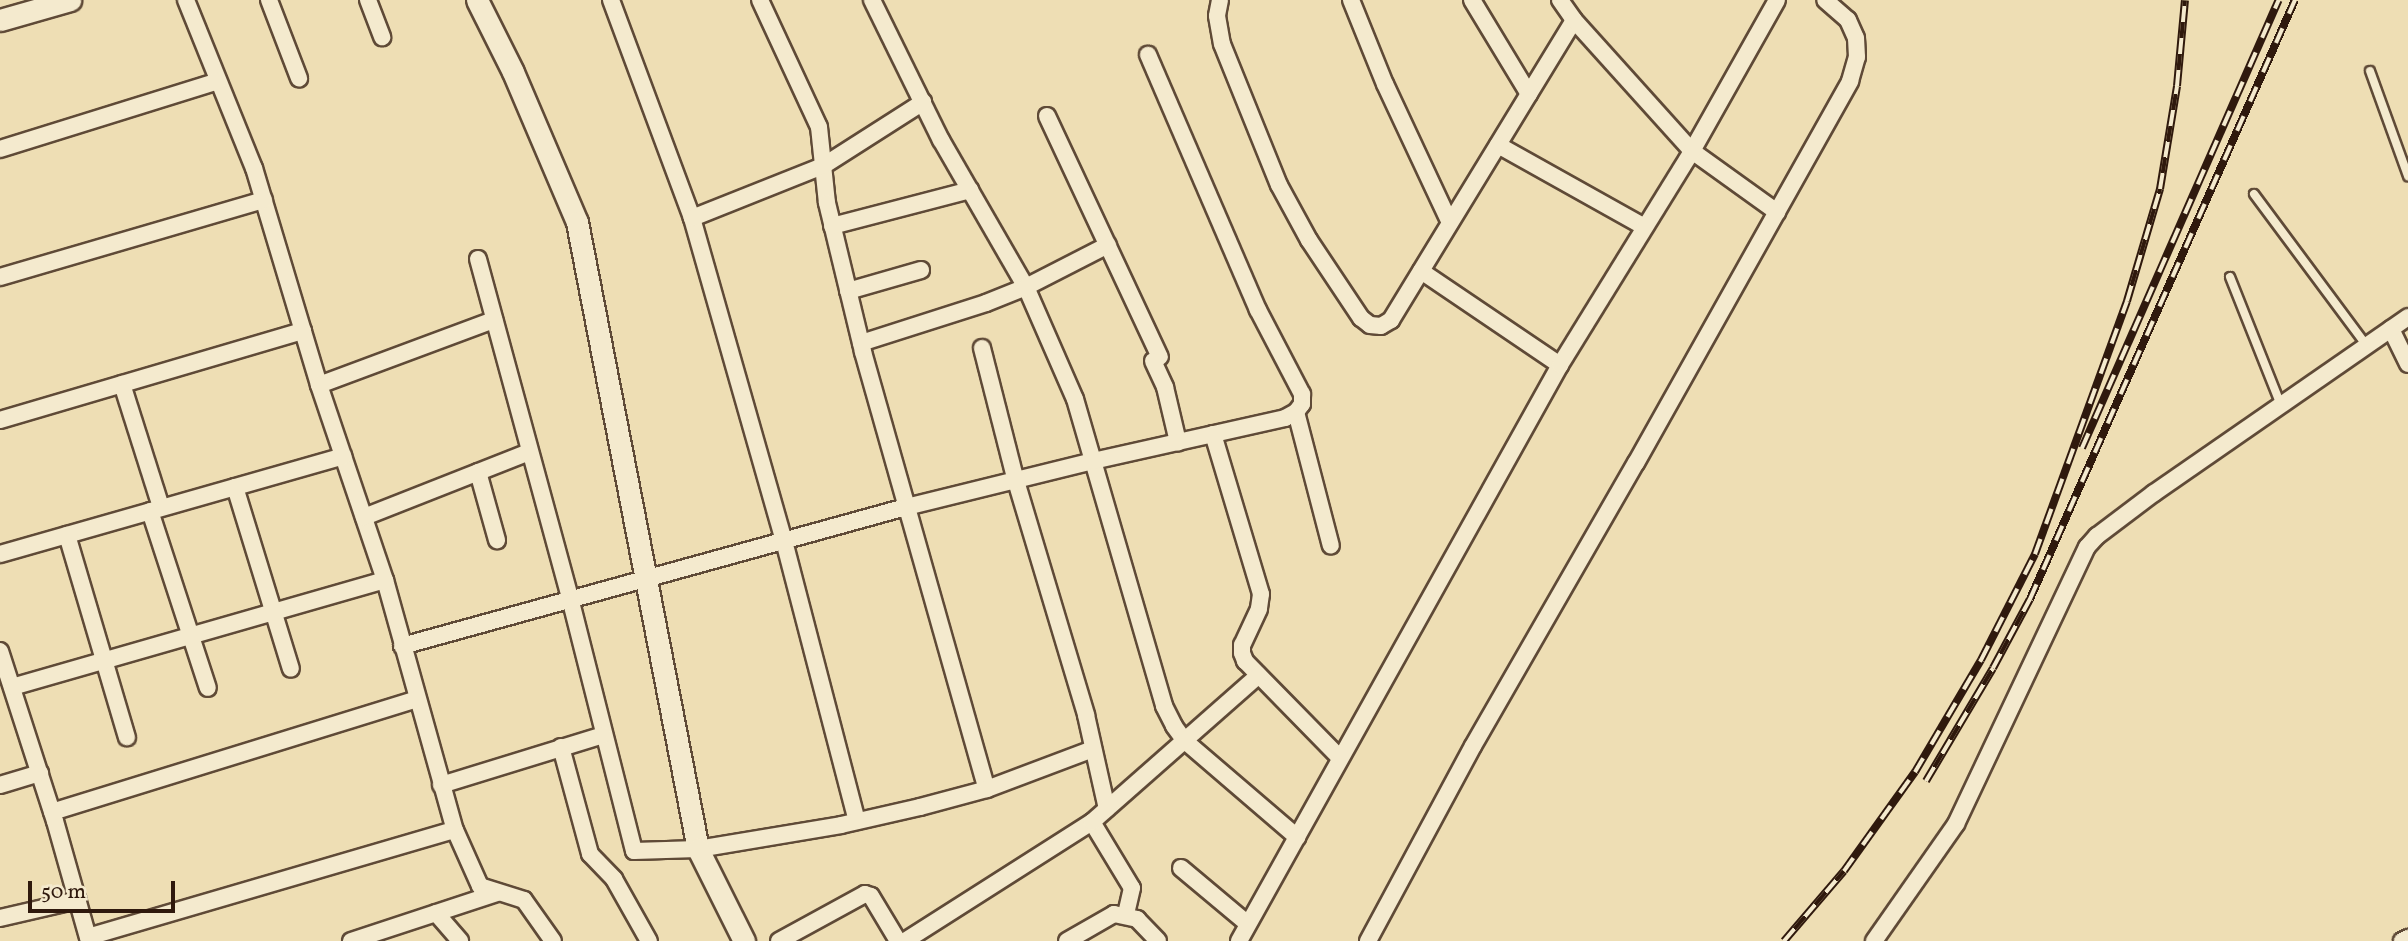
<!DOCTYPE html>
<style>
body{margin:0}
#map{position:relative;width:2408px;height:941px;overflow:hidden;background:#eedeb4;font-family:Vollkorn,serif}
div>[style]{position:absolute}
.roads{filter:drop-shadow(2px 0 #5f4a37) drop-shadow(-2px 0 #5f4a37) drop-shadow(0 2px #5f4a37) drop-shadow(0 -2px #5f4a37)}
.service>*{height:8px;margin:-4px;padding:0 4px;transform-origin:4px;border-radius:4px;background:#f4eace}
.minor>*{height:16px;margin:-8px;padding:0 8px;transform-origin:8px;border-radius:8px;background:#f4eace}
.tertiary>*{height:21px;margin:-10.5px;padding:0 10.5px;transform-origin:10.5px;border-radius:10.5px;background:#f4eace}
.rail>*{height:8px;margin-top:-4px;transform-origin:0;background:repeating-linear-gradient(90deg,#f4eace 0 16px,#2f190d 0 32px);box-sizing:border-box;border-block:2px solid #2f190d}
span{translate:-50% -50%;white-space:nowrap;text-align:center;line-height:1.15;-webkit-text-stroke:6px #f4eace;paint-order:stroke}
.scale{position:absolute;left:28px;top:881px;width:147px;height:32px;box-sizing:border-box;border:4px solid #2f190d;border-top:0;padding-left:9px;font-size:21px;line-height:24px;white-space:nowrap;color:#2f190d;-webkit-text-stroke:5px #f4eace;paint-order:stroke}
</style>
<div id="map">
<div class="roads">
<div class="service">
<i style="left:2370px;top:71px;width:112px;rotate:70.1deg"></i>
<i style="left:2254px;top:194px;width:189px;rotate:53.4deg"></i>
<i style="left:2230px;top:277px;width:138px;rotate:68.3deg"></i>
</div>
<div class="minor">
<i style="left:186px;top:0;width:181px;rotate:68deg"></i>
<i style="left:254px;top:168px;width:227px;rotate:73.3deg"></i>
<i style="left:319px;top:385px;width:206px;rotate:71.3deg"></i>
<i style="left:385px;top:580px;width:260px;rotate:74.4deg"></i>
<i style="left:455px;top:830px;width:61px;rotate:65.9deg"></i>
<i style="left:480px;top:886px;width:46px;rotate:17.7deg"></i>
<i style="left:524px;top:900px;width:50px;rotate:54.7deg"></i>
<i style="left:269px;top:0;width:84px;rotate:69deg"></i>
<i style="left:368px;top:0;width:40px;rotate:69deg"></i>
<i style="left:611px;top:0;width:233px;rotate:69.6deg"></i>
<i style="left:692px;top:218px;width:336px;rotate:74.1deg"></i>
<i style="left:784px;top:541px;width:289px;rotate:75.4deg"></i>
<i style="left:760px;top:0;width:140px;rotate:65.1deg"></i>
<i style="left:819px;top:127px;width:76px;rotate:84deg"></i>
<i style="left:827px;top:203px;width:153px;rotate:76.4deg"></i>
<i style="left:863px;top:352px;width:454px;rotate:74.2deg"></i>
<i style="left:872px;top:0;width:156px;rotate:63.8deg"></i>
<i style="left:941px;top:140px;width:170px;rotate:60deg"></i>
<i style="left:1026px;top:287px;width:122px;rotate:66.4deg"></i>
<i style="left:1075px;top:399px;width:320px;rotate:73.8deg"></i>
<i style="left:1164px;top:706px;width:22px;rotate:63deg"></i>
<i style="left:1174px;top:726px;width:19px;rotate:54deg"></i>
<i style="left:1185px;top:741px;width:148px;rotate:40.6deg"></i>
<i style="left:1220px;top:0;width:16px;rotate:101deg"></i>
<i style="left:1217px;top:16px;width:28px;rotate:80deg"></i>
<i style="left:1222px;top:44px;width:152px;rotate:68deg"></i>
<i style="left:1279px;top:185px;width:63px;rotate:61.4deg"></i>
<i style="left:1309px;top:240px;width:94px;rotate:56.3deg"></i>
<i style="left:1361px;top:318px;width:11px;rotate:38deg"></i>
<i style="left:1370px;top:325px;width:11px;rotate:5deg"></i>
<i style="left:1381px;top:326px;width:12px;rotate:-31deg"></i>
<i style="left:1391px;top:320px;width:351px;rotate:-58.6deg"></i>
<i style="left:1351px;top:0;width:91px;rotate:68deg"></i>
<i style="left:1385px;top:84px;width:153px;rotate:64.9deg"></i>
<i style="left:1472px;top:0;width:110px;rotate:58.8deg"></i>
<i style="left:1560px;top:0;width:24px;rotate:55deg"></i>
<i style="left:1574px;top:20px;width:176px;rotate:48deg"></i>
<i style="left:1692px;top:151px;width:105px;rotate:35.7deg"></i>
<i style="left:1047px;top:116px;width:266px;rotate:64.9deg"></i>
<i style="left:1498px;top:145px;width:168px;rotate:29.2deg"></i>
<i style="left:0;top:149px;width:228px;rotate:-17.3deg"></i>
<i style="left:692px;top:218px;width:141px;rotate:-21.7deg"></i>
<i style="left:823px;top:166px;width:119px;rotate:-32.6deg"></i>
<i style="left:832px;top:226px;width:143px;rotate:-14.6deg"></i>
<i style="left:478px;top:259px;width:351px;rotate:74.8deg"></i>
<i style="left:570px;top:598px;width:261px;rotate:75.8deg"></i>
<i style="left:634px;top:851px;width:64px;rotate:-1.8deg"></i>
<i style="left:698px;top:849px;width:145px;rotate:-9.5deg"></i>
<i style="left:841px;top:825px;width:81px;rotate:-12.8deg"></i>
<i style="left:920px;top:807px;width:69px;rotate:-15deg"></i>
<i style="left:987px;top:789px;width:113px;rotate:-20.7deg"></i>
<i style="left:1421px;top:271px;width:168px;rotate:34.1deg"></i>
<i style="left:0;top:277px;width:275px;rotate:-16.3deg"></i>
<i style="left:848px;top:291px;width:76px;rotate:-16deg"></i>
<i style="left:2391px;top:329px;width:39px;rotate:64deg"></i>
<i style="left:861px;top:343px;width:131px;rotate:-17.7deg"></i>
<i style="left:986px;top:303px;width:43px;rotate:-21.8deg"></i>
<i style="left:1026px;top:287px;width:92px;rotate:-27.1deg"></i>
<i style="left:982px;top:348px;width:137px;rotate:75.7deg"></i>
<i style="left:1016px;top:481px;width:244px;rotate:73.3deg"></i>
<i style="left:1086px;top:715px;width:96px;rotate:77.4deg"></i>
<i style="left:1153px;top:361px;width:29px;rotate:65deg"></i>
<i style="left:1165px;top:387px;width:57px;rotate:76.7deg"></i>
<i style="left:122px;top:384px;width:129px;rotate:72.4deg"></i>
<i style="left:319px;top:385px;width:187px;rotate:-20.4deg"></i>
<i style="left:1296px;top:412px;width:138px;rotate:75.4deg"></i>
<i style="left:0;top:420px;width:316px;rotate:-16.4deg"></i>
<i style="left:1213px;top:434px;width:167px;rotate:73.3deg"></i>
<i style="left:1261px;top:594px;width:15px;rotate:98deg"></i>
<i style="left:1259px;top:609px;width:40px;rotate:115deg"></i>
<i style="left:1242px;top:645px;width:8px;rotate:90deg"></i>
<i style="left:1242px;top:653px;width:9px;rotate:69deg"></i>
<i style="left:1245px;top:661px;width:136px;rotate:45.6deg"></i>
<i style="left:478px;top:472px;width:71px;rotate:74.4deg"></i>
<i style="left:235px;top:487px;width:190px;rotate:72.9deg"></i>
<i style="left:150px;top:511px;width:186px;rotate:71.9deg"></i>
<i style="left:364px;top:517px;width:177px;rotate:-21.5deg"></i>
<i style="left:67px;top:535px;width:211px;rotate:73.5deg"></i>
<i style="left:0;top:554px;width:357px;rotate:-15.9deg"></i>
<i style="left:402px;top:646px;width:523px;rotate:-15.42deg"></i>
<i style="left:906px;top:507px;width:193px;rotate:-13.8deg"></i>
<i style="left:1093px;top:461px;width:197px;rotate:-12.6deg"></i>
<i style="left:1285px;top:418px;width:13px;rotate:-29deg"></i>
<i style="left:1296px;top:412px;width:10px;rotate:-53deg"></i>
<i style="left:1302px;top:404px;width:10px;rotate:-90deg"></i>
<i style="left:1302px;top:394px;width:95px;rotate:-117.6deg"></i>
<i style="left:1258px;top:310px;width:278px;rotate:-113.3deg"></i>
<i style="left:0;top:651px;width:179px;rotate:72.1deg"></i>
<i style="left:55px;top:821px;width:125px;rotate:74.2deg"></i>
<i style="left:12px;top:687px;width:388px;rotate:-16deg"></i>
<i style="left:561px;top:747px;width:111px;rotate:74.8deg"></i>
<i style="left:590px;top:854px;width:35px;rotate:46deg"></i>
<i style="left:614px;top:879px;width:71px;rotate:60.6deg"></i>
<i style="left:0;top:785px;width:42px;rotate:-16.7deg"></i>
<i style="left:441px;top:785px;width:170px;rotate:-17.1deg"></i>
<i style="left:52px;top:812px;width:382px;rotate:-17.2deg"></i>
<i style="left:1092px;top:822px;width:77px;rotate:58.8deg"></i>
<i style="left:1132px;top:888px;width:27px;rotate:103deg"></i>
<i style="left:1181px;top:868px;width:87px;rotate:39.9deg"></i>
<i style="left:436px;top:913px;width:37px;rotate:49deg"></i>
<i style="left:0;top:918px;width:80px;rotate:-13deg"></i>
<i style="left:88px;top:937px;width:382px;rotate:-16.3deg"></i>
<i style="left:351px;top:941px;width:154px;rotate:-18.2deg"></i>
<i style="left:779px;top:941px;width:98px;rotate:-28.7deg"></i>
<i style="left:865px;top:894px;width:6px;rotate:18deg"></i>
<i style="left:871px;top:896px;width:52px;rotate:59deg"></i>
<i style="left:905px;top:941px;width:222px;rotate:-32.5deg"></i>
<i style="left:1092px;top:822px;width:222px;rotate:-41.4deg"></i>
<i style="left:1067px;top:941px;width:54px;rotate:-29.9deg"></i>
<i style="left:1114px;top:914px;width:24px;rotate:12deg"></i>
<i style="left:1137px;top:919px;width:30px;rotate:46deg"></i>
<i style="left:1239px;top:941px;width:659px;rotate:-60.87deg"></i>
<i style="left:1560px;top:365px;width:251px;rotate:-58.3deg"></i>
<i style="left:1692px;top:151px;width:173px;rotate:-60.6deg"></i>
<i style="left:1368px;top:941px;width:221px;rotate:-61.7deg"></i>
<i style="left:1473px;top:746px;width:327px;rotate:-60.1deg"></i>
<i style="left:1636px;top:463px;width:438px;rotate:-60.7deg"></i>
<i style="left:1850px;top:81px;width:25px;rotate:-74deg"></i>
<i style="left:1857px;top:57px;width:19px;rotate:-93deg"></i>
<i style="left:1856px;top:38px;width:20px;rotate:-114deg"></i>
<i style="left:1848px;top:20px;width:30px;rotate:-139deg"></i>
<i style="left:1874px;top:941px;width:143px;rotate:-55deg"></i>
<i style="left:1956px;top:824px;width:306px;rotate:-64.7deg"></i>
<i style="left:2087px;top:547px;width:15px;rotate:-48deg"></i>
<i style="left:2097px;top:536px;width:71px;rotate:-37deg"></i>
<i style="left:2154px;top:493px;width:309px;rotate:-34.7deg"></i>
<i style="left:2402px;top:941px;width:7px;rotate:-27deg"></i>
</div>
<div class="tertiary">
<i style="left:477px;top:0;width:80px;rotate:63.4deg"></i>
<i style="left:513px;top:72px;width:163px;rotate:66.9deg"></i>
<i style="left:577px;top:222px;width:639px;rotate:79.08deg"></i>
<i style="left:698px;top:849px;width:103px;rotate:63.4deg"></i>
<i style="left:0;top:20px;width:73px;rotate:-15.9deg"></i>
</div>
</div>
<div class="rail">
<i style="left:2082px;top:448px;width:489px;rotate:-66.3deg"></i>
<i style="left:1926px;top:781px;width:131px;rotate:-59.3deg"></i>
<i style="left:1993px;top:668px;width:78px;rotate:-61.8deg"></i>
<i style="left:2030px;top:599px;width:655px;rotate:-66.14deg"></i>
<i style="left:1784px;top:941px;width:92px;rotate:-49.4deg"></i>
<i style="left:1844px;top:871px;width:122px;rotate:-54.4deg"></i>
<i style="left:1915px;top:772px;width:130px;rotate:-59.5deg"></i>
<i style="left:1981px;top:660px;width:119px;rotate:-63deg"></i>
<i style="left:2035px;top:554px;width:269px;rotate:-70deg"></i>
<i style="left:2127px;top:301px;width:117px;rotate:-73.6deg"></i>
<i style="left:2160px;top:189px;width:104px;rotate:-80.6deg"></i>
<i style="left:2177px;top:86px;width:86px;rotate:-84.7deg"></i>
</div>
<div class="scale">50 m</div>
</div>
